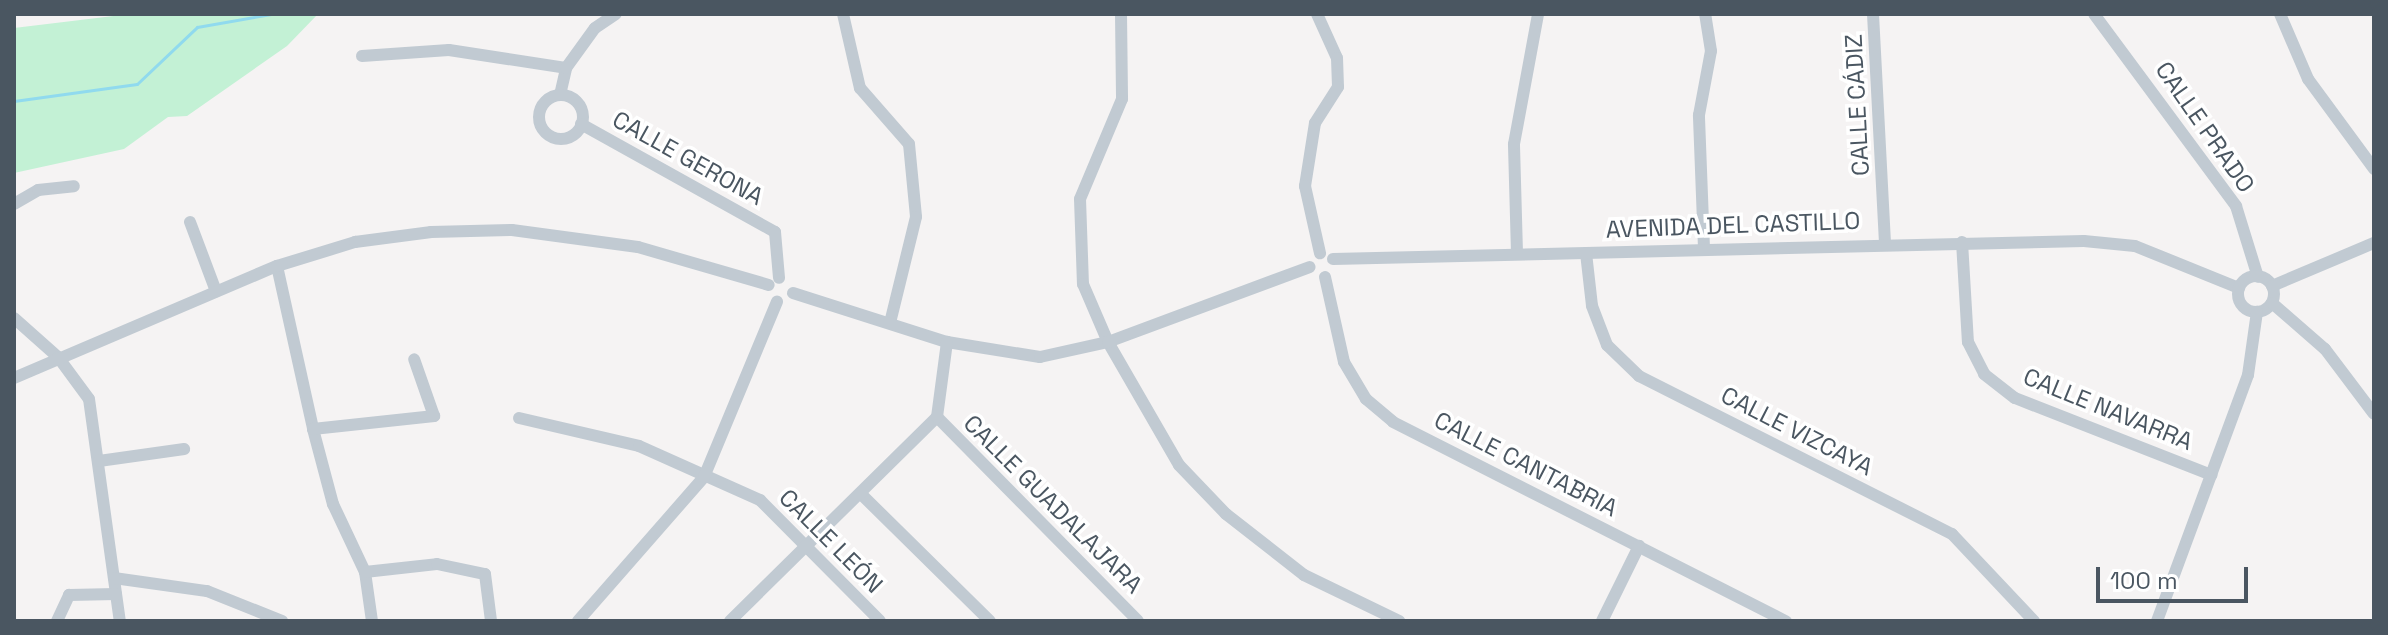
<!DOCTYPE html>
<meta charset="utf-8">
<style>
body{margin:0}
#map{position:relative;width:2388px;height:635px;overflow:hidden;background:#f5f3f3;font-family:"Space Grotesk",sans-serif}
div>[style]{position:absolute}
.green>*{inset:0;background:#c3f1d5}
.stream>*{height:3px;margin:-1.5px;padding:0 1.5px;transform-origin:1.5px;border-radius:1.5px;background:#90daee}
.minor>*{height:12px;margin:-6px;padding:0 6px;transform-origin:6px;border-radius:6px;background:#c1cad2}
.minor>.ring{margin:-6px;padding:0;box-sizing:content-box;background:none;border:12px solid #c1cad2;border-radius:50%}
span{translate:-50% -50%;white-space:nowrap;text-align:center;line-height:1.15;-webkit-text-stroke:7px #fff;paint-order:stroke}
.street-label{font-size:24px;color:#4a5661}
.frame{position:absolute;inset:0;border:16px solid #4a5661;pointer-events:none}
.scale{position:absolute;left:2096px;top:567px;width:152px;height:36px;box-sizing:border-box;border:4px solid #4a5661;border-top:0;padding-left:10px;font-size:24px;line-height:28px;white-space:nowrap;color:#4a5661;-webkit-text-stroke:6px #fff;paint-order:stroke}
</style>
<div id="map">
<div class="green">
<i style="clip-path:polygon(130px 14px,318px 14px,287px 46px,187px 116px,168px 117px,124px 149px,14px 173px,14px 28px)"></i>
</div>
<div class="stream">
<i style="left:14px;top:101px;width:124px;rotate:-7.9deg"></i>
<i style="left:137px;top:84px;width:83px;rotate:-43.5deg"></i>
<i style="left:197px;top:27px;width:75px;rotate:-10deg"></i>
</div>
<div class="minor">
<i style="left:843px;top:14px;width:76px;rotate:77.1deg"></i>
<i style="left:860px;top:88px;width:74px;rotate:48.8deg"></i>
<i style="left:909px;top:144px;width:73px;rotate:84.5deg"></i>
<i style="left:916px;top:217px;width:109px;rotate:103.8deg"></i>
<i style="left:1121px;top:14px;width:85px;rotate:89.3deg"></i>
<i style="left:1122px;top:99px;width:108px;rotate:112.8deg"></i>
<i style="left:1080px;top:199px;width:85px;rotate:88deg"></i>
<i style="left:1083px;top:284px;width:63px;rotate:66.7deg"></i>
<i style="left:1108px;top:342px;width:142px;rotate:60deg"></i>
<i style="left:1179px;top:465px;width:68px;rotate:46.2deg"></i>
<i style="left:1226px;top:514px;width:99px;rotate:38deg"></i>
<i style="left:1304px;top:575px;width:106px;rotate:25.8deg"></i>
<i style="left:1317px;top:14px;width:48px;rotate:65.6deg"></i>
<i style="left:1337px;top:58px;width:29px;rotate:88deg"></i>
<i style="left:1338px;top:87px;width:43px;rotate:122.6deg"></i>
<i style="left:1315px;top:123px;width:64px;rotate:99deg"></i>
<i style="left:1305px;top:186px;width:69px;rotate:77.4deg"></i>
<i style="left:1873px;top:14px;width:228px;rotate:87deg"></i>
<i style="left:2094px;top:14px;width:239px;rotate:53.5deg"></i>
<i style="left:2236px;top:206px;width:74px;rotate:72.8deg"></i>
<i style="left:2280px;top:14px;width:71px;rotate:66.7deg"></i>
<i style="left:2308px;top:79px;width:112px;rotate:53.7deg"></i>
<i style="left:362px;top:56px;width:87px;rotate:-3.9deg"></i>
<i style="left:449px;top:50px;width:118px;rotate:8.7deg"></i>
<i style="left:560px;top:95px;width:28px;rotate:-77deg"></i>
<i style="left:566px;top:68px;width:49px;rotate:-54.1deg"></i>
<i style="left:595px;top:28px;width:25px;rotate:-34deg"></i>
<i class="ring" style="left:539px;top:95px;width:32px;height:32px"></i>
<i style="left:581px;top:124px;width:222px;rotate:29.1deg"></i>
<i style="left:775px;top:232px;width:46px;rotate:85deg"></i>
<i style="left:14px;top:204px;width:28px;rotate:-30deg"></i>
<i style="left:38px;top:190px;width:36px;rotate:-6deg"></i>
<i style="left:190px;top:222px;width:74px;rotate:69.4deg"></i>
<i style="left:1962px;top:242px;width:100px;rotate:86.6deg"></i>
<i style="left:1968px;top:342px;width:36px;rotate:63deg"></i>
<i style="left:1984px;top:374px;width:39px;rotate:38deg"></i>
<i style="left:2015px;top:398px;width:211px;rotate:21.4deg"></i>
<i style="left:1704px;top:248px;width:133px;rotate:-92.2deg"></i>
<i style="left:1699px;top:115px;width:65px;rotate:-79.4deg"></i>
<i style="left:1711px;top:51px;width:37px;rotate:-99deg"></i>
<i style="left:1517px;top:253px;width:109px;rotate:-91.6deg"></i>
<i style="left:1514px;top:144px;width:132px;rotate:-79.5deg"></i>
<i style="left:1586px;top:253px;width:53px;rotate:83.5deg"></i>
<i style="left:1592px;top:306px;width:42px;rotate:69deg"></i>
<i style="left:1607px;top:345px;width:45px;rotate:44.1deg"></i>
<i style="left:1639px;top:376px;width:351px;rotate:26.8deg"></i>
<i style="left:1952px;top:534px;width:120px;rotate:46.7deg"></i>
<i style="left:1333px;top:259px;width:751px;rotate:-1.37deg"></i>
<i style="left:2084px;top:241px;width:51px;rotate:5.6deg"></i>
<i style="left:2135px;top:246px;width:112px;rotate:22deg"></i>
<i style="left:277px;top:266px;width:167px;rotate:77.5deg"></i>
<i style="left:313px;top:429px;width:78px;rotate:75.1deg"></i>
<i style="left:333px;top:504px;width:75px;rotate:64.8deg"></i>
<i style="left:365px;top:572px;width:49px;rotate:81.9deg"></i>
<i class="ring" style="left:2238px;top:276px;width:24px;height:24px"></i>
<i style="left:1325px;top:277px;width:87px;rotate:77.4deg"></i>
<i style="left:1344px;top:362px;width:43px;rotate:59.3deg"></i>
<i style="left:1366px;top:399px;width:35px;rotate:40deg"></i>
<i style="left:1393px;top:422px;width:441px;rotate:26.9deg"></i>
<i style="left:2272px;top:286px;width:111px;rotate:-22.9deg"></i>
<i style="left:793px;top:293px;width:162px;rotate:17.7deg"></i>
<i style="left:947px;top:342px;width:94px;rotate:9.2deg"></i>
<i style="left:1040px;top:357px;width:70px;rotate:-12.4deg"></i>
<i style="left:1108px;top:342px;width:215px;rotate:-20.4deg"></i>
<i style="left:2272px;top:303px;width:70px;rotate:41deg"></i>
<i style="left:2325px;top:349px;width:81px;rotate:53deg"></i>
<i style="left:14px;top:318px;width:59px;rotate:41.6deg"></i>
<i style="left:58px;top:357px;width:52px;rotate:53.6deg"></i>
<i style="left:89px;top:399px;width:224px;rotate:82.1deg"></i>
<i style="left:14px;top:378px;width:286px;rotate:-23.1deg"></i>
<i style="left:277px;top:266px;width:82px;rotate:-17.1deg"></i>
<i style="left:355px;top:242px;width:77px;rotate:-7.5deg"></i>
<i style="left:431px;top:232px;width:81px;rotate:-1.4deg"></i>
<i style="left:512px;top:230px;width:127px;rotate:7.7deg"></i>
<i style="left:638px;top:247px;width:136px;rotate:16.2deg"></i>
<i style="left:937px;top:417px;width:286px;rotate:45.4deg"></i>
<i style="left:519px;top:418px;width:123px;rotate:13.1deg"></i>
<i style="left:639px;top:446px;width:133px;rotate:24.1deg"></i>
<i style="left:760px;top:500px;width:170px;rotate:45.2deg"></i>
<i style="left:313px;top:429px;width:122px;rotate:-6.1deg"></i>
<i style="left:434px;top:416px;width:60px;rotate:-109.3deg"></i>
<i style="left:99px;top:461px;width:86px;rotate:-8deg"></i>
<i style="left:861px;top:494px;width:181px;rotate:44.6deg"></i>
<i style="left:365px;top:572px;width:72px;rotate:-6.3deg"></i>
<i style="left:437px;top:564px;width:49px;rotate:11.8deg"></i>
<i style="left:485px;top:574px;width:47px;rotate:82.7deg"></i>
<i style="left:114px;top:578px;width:94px;rotate:8deg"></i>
<i style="left:207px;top:591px;width:81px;rotate:21.8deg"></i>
<i style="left:57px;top:621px;width:29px;rotate:-65deg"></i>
<i style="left:69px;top:595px;width:47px;rotate:-1.2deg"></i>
<i style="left:578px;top:621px;width:191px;rotate:-48.8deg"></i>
<i style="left:704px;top:477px;width:190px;rotate:-67.4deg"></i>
<i style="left:730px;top:621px;width:291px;rotate:-44.6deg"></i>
<i style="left:937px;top:417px;width:76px;rotate:-82.4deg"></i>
<i style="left:1602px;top:621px;width:84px;rotate:-63.7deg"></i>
<i style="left:2157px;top:621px;width:262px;rotate:-69.7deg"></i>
<i style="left:2248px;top:375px;width:64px;rotate:-81.9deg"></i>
</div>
<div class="street-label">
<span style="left:1857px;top:105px;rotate:-93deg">CALLE CÁDIZ</span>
<span style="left:2205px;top:127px;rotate:55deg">CALLE PRADO</span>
<span style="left:688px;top:158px;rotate:29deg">CALLE GERONA</span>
<span style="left:1733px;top:225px;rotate:-2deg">AVENIDA DEL CASTILLO</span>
<span style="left:2108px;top:409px;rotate:22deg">CALLE NAVARRA</span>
<span style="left:1797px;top:431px;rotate:27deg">CALLE VIZCAYA</span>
<span style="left:1526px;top:464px;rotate:27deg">CALLE CANTABRIA</span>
<span style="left:1053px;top:504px;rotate:45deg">CALLE GUADALAJARA</span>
<span style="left:831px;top:541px;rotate:45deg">CALLE LEÓN</span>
</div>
<div class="frame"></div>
<div class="scale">100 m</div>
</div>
